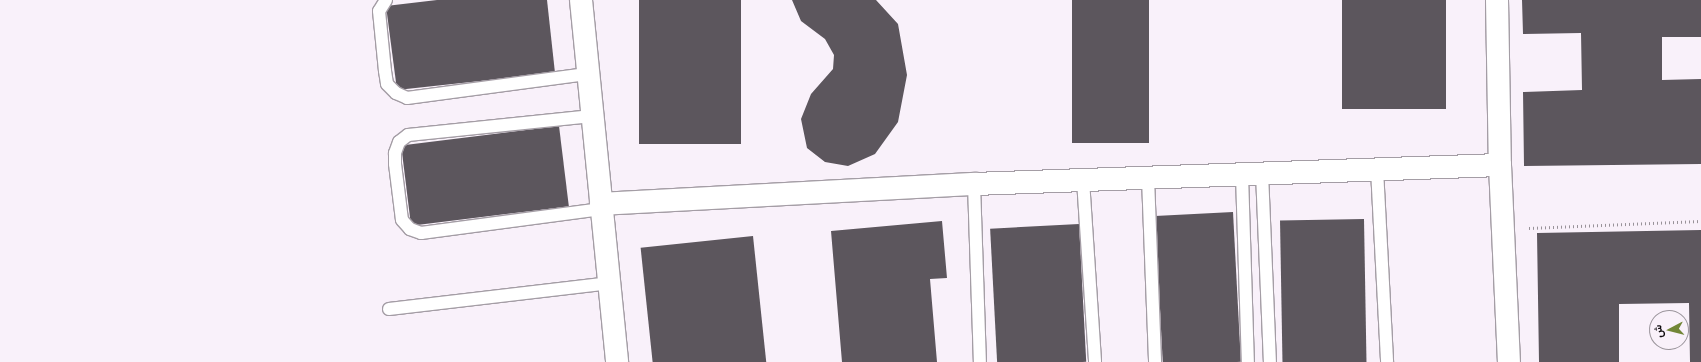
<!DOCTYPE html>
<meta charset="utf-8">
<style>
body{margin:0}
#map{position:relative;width:1701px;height:362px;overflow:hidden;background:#f9f1fa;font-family:"PT Sans",Vazirmatn,sans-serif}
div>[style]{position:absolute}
.building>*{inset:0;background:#5c565d;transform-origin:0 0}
.path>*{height:2.5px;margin-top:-1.25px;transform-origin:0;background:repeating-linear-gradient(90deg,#999399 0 1px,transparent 0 4px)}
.roads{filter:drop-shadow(1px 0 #a49da5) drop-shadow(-1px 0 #a49da5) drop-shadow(0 1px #a49da5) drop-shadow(0 -1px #a49da5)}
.lane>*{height:12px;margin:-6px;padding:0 6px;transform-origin:6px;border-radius:6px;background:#fff}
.street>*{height:22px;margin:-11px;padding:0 11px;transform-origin:11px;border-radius:11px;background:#fff}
span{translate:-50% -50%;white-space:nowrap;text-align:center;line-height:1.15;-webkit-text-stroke:4px #f9f1fa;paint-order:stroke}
.north{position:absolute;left:1649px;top:310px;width:40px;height:40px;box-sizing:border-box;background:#f9f1fa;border:1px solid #9b959c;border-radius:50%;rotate:263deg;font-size:11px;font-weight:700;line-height:16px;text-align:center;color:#0e0b0e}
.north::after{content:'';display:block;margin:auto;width:14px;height:18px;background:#728637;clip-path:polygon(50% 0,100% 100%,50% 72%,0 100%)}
</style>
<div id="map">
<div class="building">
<i style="clip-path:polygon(437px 0,547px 0,555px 73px,397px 90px,386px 6px)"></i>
<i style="left:639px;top:0;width:102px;height:144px"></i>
<i style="clip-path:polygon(792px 0,876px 0,898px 24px,907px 75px,898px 122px,875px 154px,848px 166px,825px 162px,807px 148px,801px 119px,811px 94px,833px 69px,834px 55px,825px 39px,801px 21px)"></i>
<i style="left:1072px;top:0;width:77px;height:143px"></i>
<i style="left:1342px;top:0;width:104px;height:109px"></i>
<i style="clip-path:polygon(1522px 0,1701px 0,1701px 37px,1662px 37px,1662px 80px,1701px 79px,1701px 164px,1524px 166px,1523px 92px,1582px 90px,1581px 33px,1523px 34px)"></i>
<i style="left:559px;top:126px;width:81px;height:159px;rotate:83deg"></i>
<i style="left:1233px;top:212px;width:150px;height:78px;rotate:87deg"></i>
<i style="left:1364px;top:219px;width:143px;height:84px;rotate:89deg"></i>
<i style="clip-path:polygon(942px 221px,947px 278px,930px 279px,937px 362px,842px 362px,831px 231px)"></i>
<i style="left:1079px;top:224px;width:138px;height:89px;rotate:87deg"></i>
<i style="clip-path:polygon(1701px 230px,1701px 362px,1690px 362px,1689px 303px,1619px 304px,1619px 362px,1539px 362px,1537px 233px)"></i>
<i style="left:753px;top:236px;width:127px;height:113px;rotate:84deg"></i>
</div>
<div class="path">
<i style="left:1529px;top:228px;width:172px;rotate:-2.3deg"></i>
</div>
<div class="roads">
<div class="lane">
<i style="left:386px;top:0;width:13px;rotate:122deg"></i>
<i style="left:379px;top:11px;width:60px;rotate:84.3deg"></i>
<i style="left:385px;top:71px;width:13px;rotate:81deg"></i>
<i style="left:387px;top:84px;width:13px;rotate:45deg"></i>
<i style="left:396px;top:93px;width:12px;rotate:24deg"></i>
<i style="left:407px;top:98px;width:183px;rotate:-7.6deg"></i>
<i style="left:592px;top:116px;width:185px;rotate:174.1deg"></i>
<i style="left:408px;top:135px;width:11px;rotate:142deg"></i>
<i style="left:399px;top:142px;width:12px;rotate:110deg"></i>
<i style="left:395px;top:153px;width:11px;rotate:90deg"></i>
<i style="left:395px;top:164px;width:56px;rotate:82.9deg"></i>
<i style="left:402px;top:220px;width:12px;rotate:48deg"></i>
<i style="left:410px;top:229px;width:12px;rotate:20deg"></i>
<i style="left:421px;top:233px;width:182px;rotate:-7.6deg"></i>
<i style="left:1377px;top:169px;width:193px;rotate:87deg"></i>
<i style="left:1262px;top:173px;width:189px;rotate:87.6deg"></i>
<i style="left:1242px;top:175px;width:187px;rotate:88.2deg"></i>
<i style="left:1148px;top:178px;width:184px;rotate:87.8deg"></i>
<i style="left:1083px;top:180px;width:182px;rotate:86.2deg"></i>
<i style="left:974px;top:184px;width:178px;rotate:88.1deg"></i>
<i style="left:389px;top:309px;width:223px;rotate:-6.7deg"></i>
</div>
<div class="street">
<i style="left:581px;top:0;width:364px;rotate:84.3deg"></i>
<i style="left:1497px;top:0;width:165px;rotate:89deg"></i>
<i style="left:1500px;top:165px;width:197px;rotate:87.4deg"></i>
<i style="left:601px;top:204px;width:374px;rotate:-3.1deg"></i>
<i style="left:974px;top:184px;width:526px;rotate:-2.07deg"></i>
</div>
</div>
<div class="north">ش</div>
</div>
